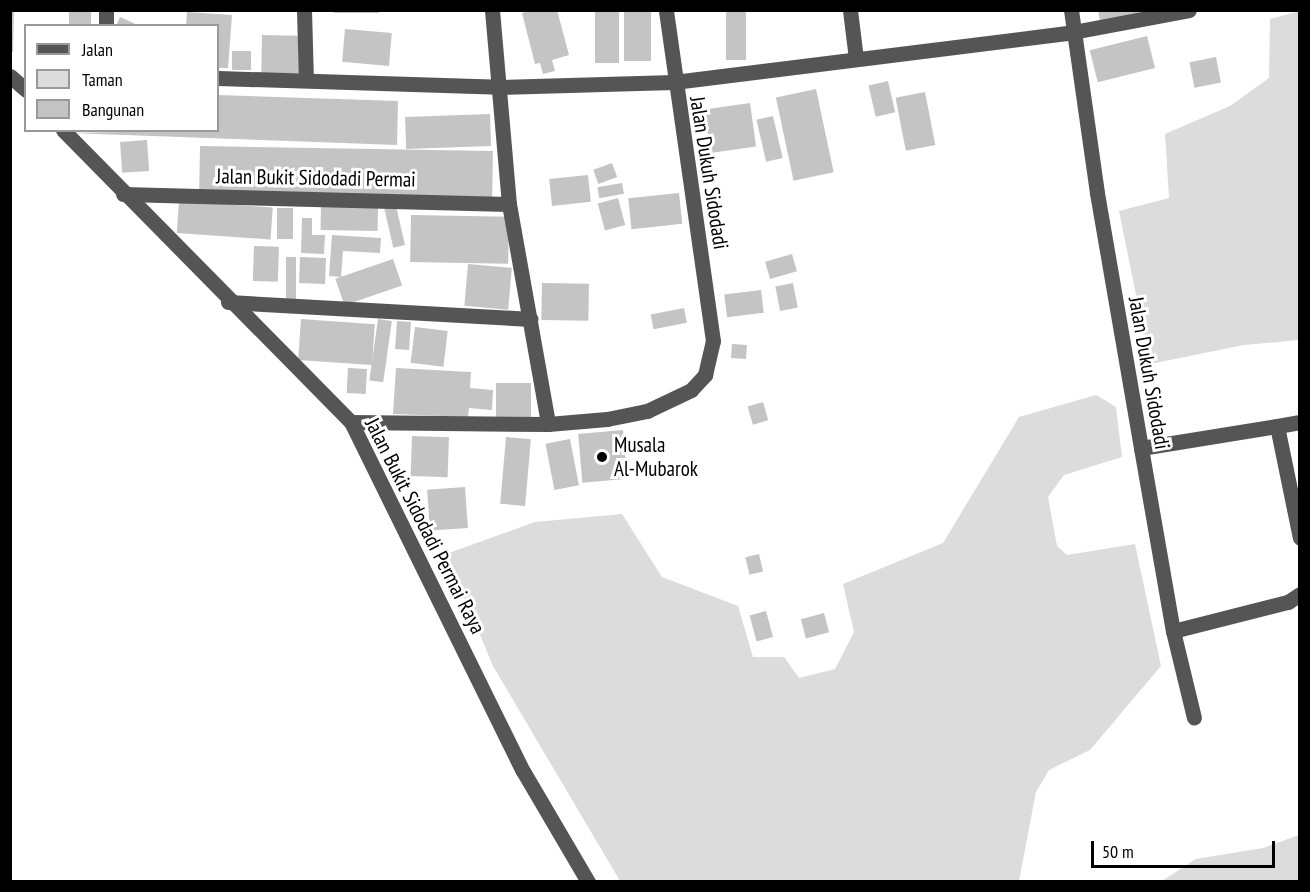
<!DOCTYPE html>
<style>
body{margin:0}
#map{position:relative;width:1310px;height:892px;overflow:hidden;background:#fff;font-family:"PT Sans Narrow",sans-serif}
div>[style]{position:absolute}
.green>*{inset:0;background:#dcdcdc}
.building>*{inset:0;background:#c4c4c4;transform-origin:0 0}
.minor>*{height:15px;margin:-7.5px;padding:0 7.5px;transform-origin:7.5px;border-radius:7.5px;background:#555}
.dots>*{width:16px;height:16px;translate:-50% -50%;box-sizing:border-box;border:3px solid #fff;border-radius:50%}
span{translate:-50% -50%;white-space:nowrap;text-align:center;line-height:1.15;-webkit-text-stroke:6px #fff;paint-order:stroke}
.street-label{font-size:21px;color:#000}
.poi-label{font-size:21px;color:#000}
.left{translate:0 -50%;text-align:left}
.frame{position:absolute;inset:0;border:12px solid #000;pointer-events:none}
.legend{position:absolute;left:24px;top:24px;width:195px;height:108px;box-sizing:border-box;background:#fff;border:2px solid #999;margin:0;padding:8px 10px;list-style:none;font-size:18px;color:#000}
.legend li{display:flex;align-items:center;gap:12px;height:30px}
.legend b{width:30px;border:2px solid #999}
.scale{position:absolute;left:1091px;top:841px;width:184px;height:27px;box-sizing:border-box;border:3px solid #000;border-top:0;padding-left:8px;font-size:18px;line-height:21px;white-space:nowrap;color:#000;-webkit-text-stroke:4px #fff;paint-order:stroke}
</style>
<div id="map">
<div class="green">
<i style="clip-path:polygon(1300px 11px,1299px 340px,1244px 345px,1150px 364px,1119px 211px,1169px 198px,1165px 134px,1230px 106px,1269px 78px,1270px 19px)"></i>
<i style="clip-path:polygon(1096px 395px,1116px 407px,1122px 457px,1064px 475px,1048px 497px,1057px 546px,1067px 555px,1135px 544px,1161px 666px,1090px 750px,1049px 770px,1036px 792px,1019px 881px,620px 881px,493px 666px,446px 554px,535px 522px,622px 514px,662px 577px,738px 606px,753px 657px,784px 657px,799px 678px,835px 669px,854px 632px,843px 584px,943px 543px,1019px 417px)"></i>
<i style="clip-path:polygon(1299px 835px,1299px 881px,1162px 881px,1196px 859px,1263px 848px)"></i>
</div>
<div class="building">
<i style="clip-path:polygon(10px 10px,14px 10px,13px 52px,10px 52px)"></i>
<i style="left:69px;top:10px;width:22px;height:16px"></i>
<i style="left:334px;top:10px;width:45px;height:3px"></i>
<i style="clip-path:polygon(531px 10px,557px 10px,569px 55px,552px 60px,555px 71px,543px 74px,540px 63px,535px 64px,522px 13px)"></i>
<i style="left:595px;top:10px;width:24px;height:53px"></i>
<i style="left:624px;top:10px;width:27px;height:51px"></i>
<i style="left:726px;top:10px;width:20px;height:50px"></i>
<i style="clip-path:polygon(1098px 10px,1143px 10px,1143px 12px,1100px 21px)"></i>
<i style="clip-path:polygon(187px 12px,232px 15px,228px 68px,218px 68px,218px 26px,186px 26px)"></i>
<i style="clip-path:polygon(120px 17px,140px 26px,116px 26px)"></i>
<i style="left:345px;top:29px;width:47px;height:33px;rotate:5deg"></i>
<i style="left:262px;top:35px;width:40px;height:38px;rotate:1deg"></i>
<i style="left:1147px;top:36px;width:33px;height:59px;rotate:76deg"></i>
<i style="left:232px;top:51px;width:19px;height:19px"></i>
<i style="left:1216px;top:57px;width:26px;height:27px;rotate:79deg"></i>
<i style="left:888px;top:81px;width:32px;height:20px;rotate:77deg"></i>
<i style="left:816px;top:89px;width:85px;height:41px;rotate:78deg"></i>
<i style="left:925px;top:92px;width:54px;height:30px;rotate:79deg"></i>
<i style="clip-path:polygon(218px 95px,398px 101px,397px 145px,69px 133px,218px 130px)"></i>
<i style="left:750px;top:103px;width:44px;height:46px;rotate:82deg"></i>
<i style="left:490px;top:114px;width:32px;height:85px;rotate:88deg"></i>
<i style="left:773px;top:116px;width:43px;height:17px;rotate:77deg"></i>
<i style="left:147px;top:140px;width:31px;height:27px;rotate:86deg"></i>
<i style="left:200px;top:146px;width:293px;height:46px;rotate:1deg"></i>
<i style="left:612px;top:163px;width:15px;height:20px;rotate:70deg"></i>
<i style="left:588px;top:175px;width:27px;height:39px;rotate:84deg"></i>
<i style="left:622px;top:183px;width:11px;height:25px;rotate:80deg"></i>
<i style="left:679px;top:193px;width:31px;height:51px;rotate:84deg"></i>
<i style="left:618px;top:198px;width:28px;height:21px;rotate:75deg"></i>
<i style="left:179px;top:201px;width:94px;height:32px;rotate:4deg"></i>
<i style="left:321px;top:205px;width:57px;height:25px;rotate:1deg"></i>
<i style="left:396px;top:206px;width:40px;height:12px;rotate:77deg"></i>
<i style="left:277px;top:208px;width:16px;height:31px"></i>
<i style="left:411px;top:215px;width:98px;height:47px;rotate:1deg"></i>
<i style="clip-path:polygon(302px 218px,312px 218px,312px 235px,325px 235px,324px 254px,301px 253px)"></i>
<i style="clip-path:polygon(332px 235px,381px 238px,380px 253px,343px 251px,341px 277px,329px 276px)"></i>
<i style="left:254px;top:246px;width:25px;height:35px;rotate:2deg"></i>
<i style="left:792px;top:254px;width:18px;height:28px;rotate:74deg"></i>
<i style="left:286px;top:257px;width:10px;height:42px"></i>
<i style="left:300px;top:257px;width:26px;height:26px;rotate:2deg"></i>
<i style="left:393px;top:259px;width:28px;height:61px;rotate:71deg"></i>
<i style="left:468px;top:264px;width:44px;height:42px;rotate:5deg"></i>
<i style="left:542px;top:283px;width:47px;height:37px;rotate:1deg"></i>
<i style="left:793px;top:283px;width:25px;height:18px;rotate:79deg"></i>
<i style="left:761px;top:290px;width:23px;height:37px;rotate:83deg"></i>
<i style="left:684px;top:308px;width:15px;height:34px;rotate:79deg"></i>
<i style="left:301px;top:319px;width:74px;height:41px;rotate:4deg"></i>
<i style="left:378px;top:319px;width:14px;height:62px;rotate:8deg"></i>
<i style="left:397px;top:321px;width:14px;height:28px;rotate:4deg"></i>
<i style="left:415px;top:327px;width:33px;height:36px;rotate:7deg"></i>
<i style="left:732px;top:344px;width:15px;height:14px;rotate:4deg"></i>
<i style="left:348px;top:368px;width:19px;height:25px;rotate:3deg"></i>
<i style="clip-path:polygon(396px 368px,471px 372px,470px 388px,493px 390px,492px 410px,469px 408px,468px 417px,393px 414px)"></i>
<i style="left:531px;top:383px;width:34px;height:35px;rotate:90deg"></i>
<i style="left:763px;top:402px;width:19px;height:16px;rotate:74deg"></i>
<i style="left:623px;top:430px;width:49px;height:45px;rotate:85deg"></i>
<i style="left:412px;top:436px;width:37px;height:40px;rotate:2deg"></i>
<i style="left:506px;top:437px;width:25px;height:67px;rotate:5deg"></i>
<i style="left:570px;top:439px;width:47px;height:25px;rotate:79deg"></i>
<i style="left:465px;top:487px;width:41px;height:38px;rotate:86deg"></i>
<i style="left:759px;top:554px;width:18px;height:14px;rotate:77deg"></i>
<i style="left:766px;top:611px;width:27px;height:17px;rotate:75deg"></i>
<i style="left:824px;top:613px;width:20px;height:24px;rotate:75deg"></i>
</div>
<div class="minor">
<i style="left:304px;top:10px;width:70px;rotate:88.4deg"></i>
<i style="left:492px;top:10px;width:195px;rotate:85deg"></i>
<i style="left:509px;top:204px;width:223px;rotate:79.9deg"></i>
<i style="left:850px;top:10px;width:49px;rotate:83deg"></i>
<i style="left:1071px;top:10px;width:185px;rotate:81.9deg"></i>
<i style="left:1097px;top:193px;width:259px;rotate:80.2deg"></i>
<i style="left:1141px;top:448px;width:186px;rotate:80.1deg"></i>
<i style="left:1173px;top:631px;width:89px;rotate:76.4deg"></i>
<i style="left:106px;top:26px;width:16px;rotate:-90deg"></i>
<i style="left:10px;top:76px;width:21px;rotate:41deg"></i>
<i style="left:218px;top:78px;width:281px;rotate:1.8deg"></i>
<i style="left:499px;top:87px;width:175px;rotate:-1.6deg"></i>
<i style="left:674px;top:82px;width:402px;rotate:-7.1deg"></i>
<i style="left:1073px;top:32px;width:118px;rotate:-10.7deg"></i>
<i style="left:63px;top:130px;width:410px;rotate:45.4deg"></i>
<i style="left:351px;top:422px;width:389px;rotate:63.8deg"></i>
<i style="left:523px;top:771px;width:129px;rotate:59.6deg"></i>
<i style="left:123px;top:194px;width:386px;rotate:1.5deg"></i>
<i style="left:228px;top:302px;width:303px;rotate:3.2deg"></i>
<i style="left:351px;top:422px;width:197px;rotate:0.6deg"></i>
<i style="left:548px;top:424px;width:59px;rotate:-4.8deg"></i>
<i style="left:607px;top:419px;width:41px;rotate:-11.3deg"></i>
<i style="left:647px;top:411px;width:49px;rotate:-25.5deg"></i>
<i style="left:691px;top:390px;width:21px;rotate:-47deg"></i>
<i style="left:705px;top:375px;width:35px;rotate:-77deg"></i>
<i style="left:713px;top:341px;width:334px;rotate:-98.1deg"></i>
<i style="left:1300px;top:422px;width:23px;rotate:170deg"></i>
<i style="left:1277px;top:426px;width:114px;rotate:78.4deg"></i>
<i style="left:1141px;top:448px;width:138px;rotate:-9.2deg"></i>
<i style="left:1173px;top:631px;width:119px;rotate:-14.2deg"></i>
<i style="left:1288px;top:602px;width:14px;rotate:-34deg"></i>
</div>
<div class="dots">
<i style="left:602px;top:457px;background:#000"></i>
</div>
<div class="street-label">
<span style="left:709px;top:173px;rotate:81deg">Jalan Dukuh Sidodadi</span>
<span style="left:316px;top:178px;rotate:1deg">Jalan Bukit Sidodadi Permai</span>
<span style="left:1149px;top:373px;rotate:80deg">Jalan Dukuh Sidodadi</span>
<span style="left:425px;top:526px;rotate:63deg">Jalan Bukit Sidodadi Permai Raya</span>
</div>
<div class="poi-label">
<span class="left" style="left:614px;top:457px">Musala<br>Al-Mubarok</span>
</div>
<div class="frame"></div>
<ul class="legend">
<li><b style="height:8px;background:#555"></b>Jalan</li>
<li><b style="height:16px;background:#dcdcdc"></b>Taman</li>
<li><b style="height:16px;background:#c4c4c4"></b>Bangunan</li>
</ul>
<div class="scale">50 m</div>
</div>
